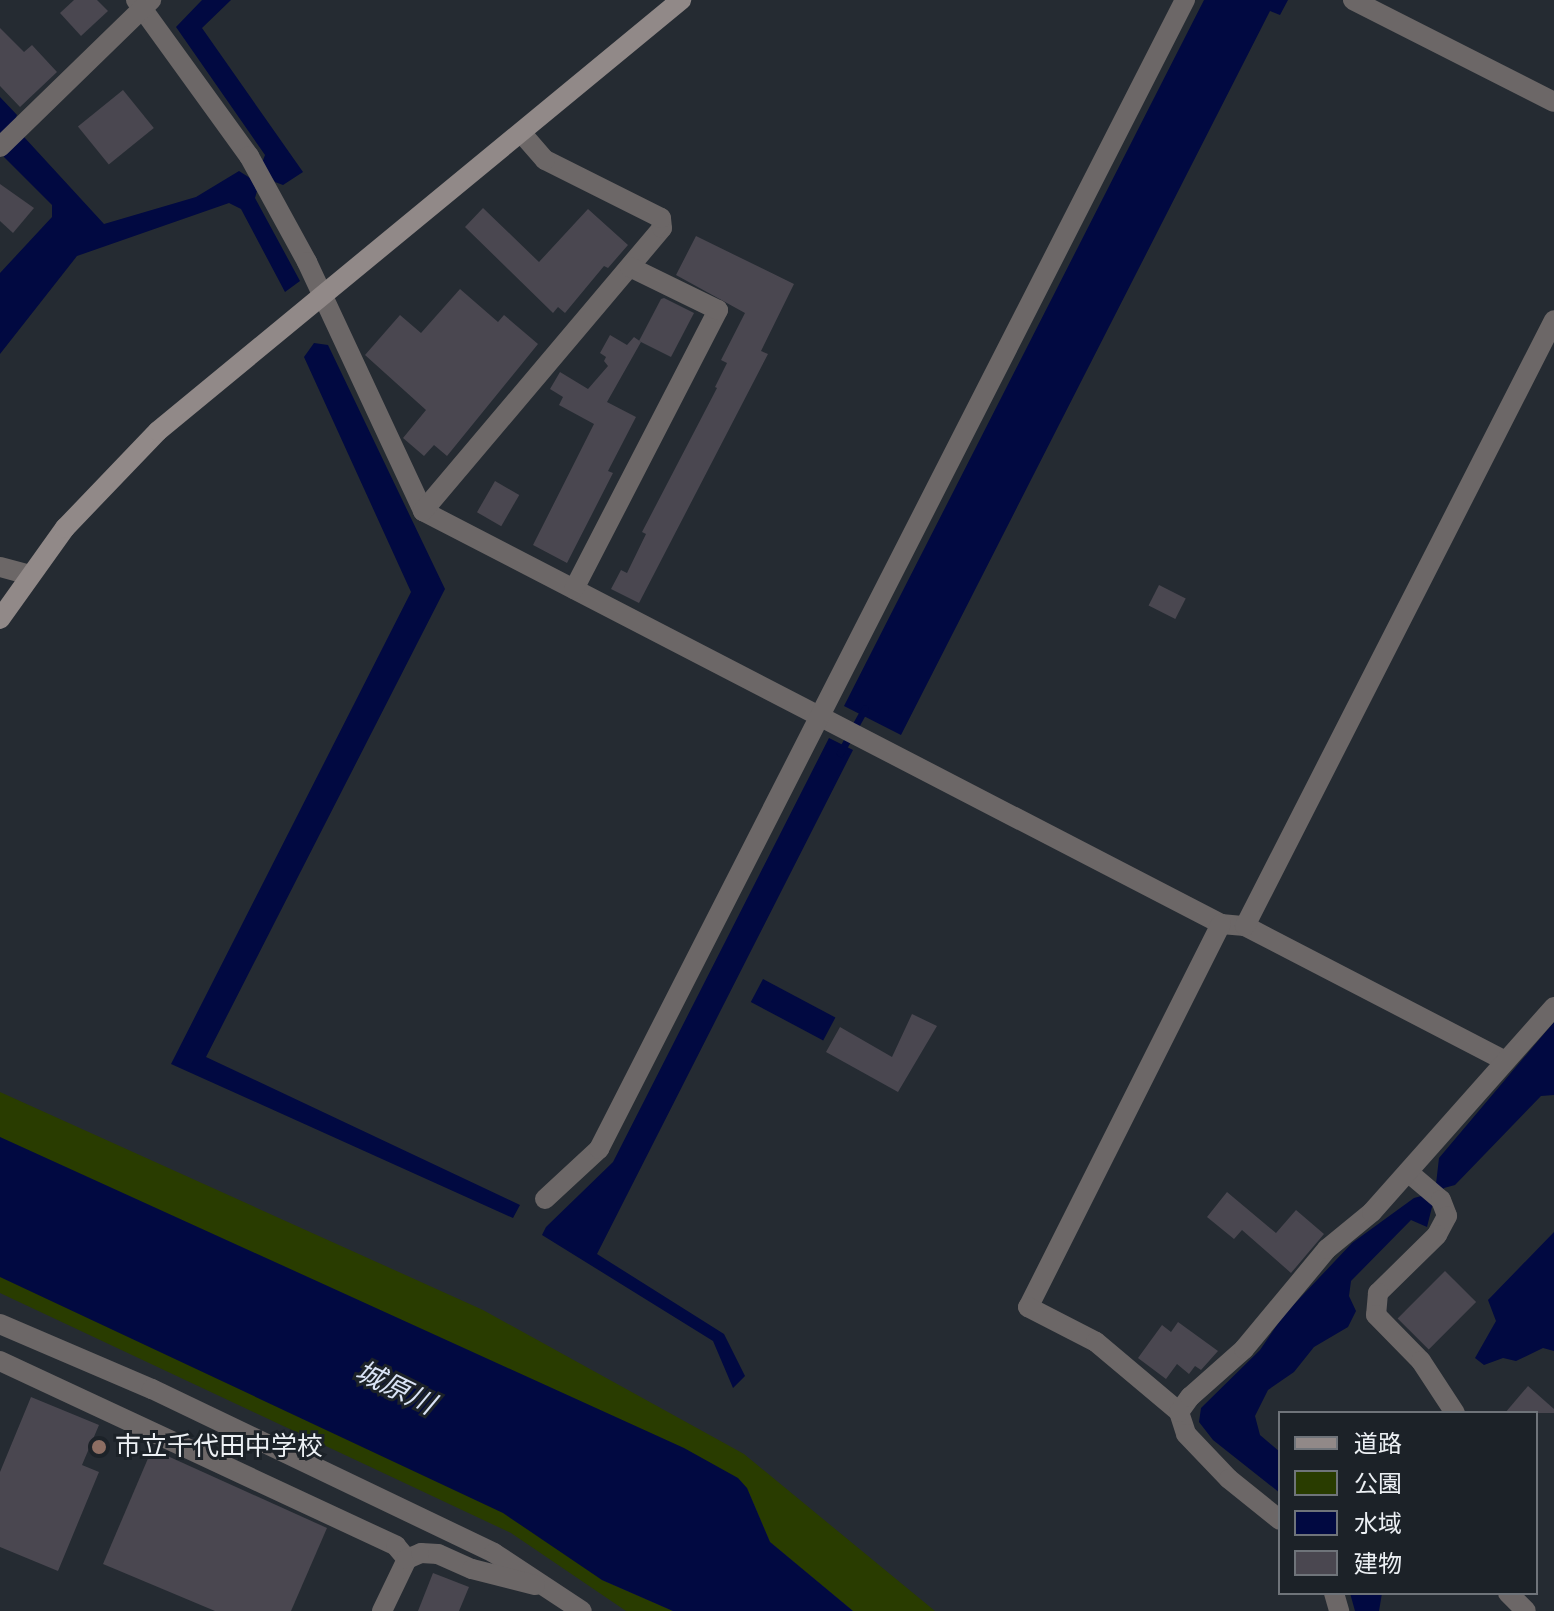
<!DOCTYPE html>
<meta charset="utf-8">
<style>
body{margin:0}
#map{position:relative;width:1554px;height:1611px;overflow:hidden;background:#252b32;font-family:"Source Sans 3","Noto Sans JP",sans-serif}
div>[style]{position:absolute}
.green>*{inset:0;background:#293c00}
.water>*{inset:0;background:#010941;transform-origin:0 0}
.stream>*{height:7px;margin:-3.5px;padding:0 3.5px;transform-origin:3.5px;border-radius:3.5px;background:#010941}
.building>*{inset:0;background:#4a4750;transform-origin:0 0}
.street>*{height:20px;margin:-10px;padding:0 10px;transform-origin:10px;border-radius:10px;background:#6c6767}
.secondary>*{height:20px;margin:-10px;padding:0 10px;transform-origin:10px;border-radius:10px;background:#918988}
.dots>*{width:22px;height:22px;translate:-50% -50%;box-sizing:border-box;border:4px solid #1c2228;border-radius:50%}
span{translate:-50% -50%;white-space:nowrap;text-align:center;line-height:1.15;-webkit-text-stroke:6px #1c2228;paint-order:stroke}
.poi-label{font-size:26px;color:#ecf0f4}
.left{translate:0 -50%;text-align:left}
.water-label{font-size:28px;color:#d9e3f5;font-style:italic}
.legend{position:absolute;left:1278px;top:1411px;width:260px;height:184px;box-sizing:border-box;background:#1c2228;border:2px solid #6f747a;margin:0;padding:10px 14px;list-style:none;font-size:24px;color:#ecf0f4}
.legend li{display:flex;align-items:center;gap:16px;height:40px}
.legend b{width:40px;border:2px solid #6f747a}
</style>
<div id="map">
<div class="green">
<i style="clip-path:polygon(0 1092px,483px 1310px,744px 1454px,935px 1611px,853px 1611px,770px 1542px,747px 1488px,0 1152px)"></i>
<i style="clip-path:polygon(0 1238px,391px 1418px,602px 1580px,673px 1611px,626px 1611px,511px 1533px,0 1293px)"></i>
</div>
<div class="water">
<i style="clip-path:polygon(202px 0,231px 0,202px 28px,303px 172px,283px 185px,275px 182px,262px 163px,265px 155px,176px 27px)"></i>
<i style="clip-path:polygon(1204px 0,1288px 0,1280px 15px,1270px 11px,901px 735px,844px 706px)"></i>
<i style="clip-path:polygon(0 97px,17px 115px,13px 125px,104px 224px,196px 197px,239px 171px,250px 178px,257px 191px,255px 198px,300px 281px,285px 292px,241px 209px,229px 203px,77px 256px,0 354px,0 273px,52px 217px,52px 205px,4px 157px,0 144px)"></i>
<i style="clip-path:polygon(314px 343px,328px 345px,445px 589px,206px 1057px,520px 1205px,513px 1218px,171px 1064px,411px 592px,304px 357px)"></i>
<i style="clip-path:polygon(829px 738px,853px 750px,597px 1254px,724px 1334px,745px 1376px,733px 1388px,713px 1341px,542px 1235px,546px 1227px,613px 1162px)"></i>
<i style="left:763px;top:979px;width:82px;height:26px;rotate:28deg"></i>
<i style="clip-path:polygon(1554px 1022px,1554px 1095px,1541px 1096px,1455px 1185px,1444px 1188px,1433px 1203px,1427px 1227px,1411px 1220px,1351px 1281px,1349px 1296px,1356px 1311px,1348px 1327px,1314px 1347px,1294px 1372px,1268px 1390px,1255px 1416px,1260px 1435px,1280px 1452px,1280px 1493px,1213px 1440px,1199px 1422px,1201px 1408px,1260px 1350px,1283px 1316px,1352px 1243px,1414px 1198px,1425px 1195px,1436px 1184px,1439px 1158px)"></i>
<i style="clip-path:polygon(0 1137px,684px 1448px,738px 1478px,747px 1488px,770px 1542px,853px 1611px,673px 1611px,602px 1580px,503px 1513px,0 1277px)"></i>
<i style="clip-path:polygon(1554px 1232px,1554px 1351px,1543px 1348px,1516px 1361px,1503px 1358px,1484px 1365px,1475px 1358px,1496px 1321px,1488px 1300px)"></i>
<i style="clip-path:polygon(1350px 1593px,1382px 1593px,1379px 1611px,1355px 1611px)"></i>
</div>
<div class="stream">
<i style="left:840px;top:753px;width:51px;rotate:-60.9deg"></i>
</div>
<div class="building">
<i style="clip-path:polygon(74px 0,97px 0,108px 11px,81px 36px,60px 13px)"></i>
<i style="clip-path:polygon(0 28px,24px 52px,32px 45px,57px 72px,20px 107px,0 86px)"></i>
<i style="left:123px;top:90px;width:49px;height:58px;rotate:51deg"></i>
<i style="clip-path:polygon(0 184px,34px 208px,13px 233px,0 221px)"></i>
<i style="clip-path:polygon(483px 208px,539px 262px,588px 209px,628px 245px,608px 268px,604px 266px,565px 313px,558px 307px,553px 313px,465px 227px)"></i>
<i style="clip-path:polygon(696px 236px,794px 284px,761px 351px,768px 354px,639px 603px,611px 589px,621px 570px,627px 573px,646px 534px,642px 532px,717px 388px,715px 387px,727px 363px,721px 360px,745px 313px,676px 275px)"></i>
<i style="clip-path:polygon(460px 289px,498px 322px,504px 315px,538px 344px,447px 456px,434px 445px,424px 456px,403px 438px,426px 410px,365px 355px,400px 315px,421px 333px)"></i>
<i style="clip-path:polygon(664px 298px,694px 313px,671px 357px,639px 341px,661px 299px)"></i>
<i style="clip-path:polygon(610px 335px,627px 345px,634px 337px,641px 342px,607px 402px,636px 417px,608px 471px,613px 473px,567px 563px,533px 545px,594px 424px,559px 405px,563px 397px,550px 389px,560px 372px,588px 389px,608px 366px,604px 361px,606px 357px,600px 353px)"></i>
<i style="left:495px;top:481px;width:28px;height:36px;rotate:30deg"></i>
<i style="left:1159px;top:585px;width:30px;height:23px;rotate:27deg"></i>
<i style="clip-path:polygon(912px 1014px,937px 1026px,898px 1092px,826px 1052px,840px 1027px,892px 1057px)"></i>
<i style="clip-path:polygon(1227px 1192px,1276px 1233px,1296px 1210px,1324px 1234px,1291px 1273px,1242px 1230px,1234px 1239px,1207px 1217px)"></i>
<i style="left:1445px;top:1271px;width:44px;height:67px;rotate:45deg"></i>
<i style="clip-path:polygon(1178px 1322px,1218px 1351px,1201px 1370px,1195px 1366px,1189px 1374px,1177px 1364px,1166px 1379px,1138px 1358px,1162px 1325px,1171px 1332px)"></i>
<i style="clip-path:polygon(1528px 1386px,1554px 1409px,1554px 1413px,1505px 1413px)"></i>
<i style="clip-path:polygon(31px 1397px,99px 1425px,82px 1465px,99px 1472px,58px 1571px,0 1547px,0 1472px)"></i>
<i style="clip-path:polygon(152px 1449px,327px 1528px,291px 1611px,215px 1611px,103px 1564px)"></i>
<i style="clip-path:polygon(433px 1573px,469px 1587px,459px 1611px,418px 1611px)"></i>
</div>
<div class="street">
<i style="left:136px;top:0;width:193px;rotate:54.1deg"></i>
<i style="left:249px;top:156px;width:121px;rotate:61.3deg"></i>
<i style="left:307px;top:262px;width:275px;rotate:65deg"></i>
<i style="left:423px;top:511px;width:899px;rotate:27.36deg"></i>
<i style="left:1221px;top:924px;width:24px;rotate:5deg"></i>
<i style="left:1245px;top:926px;width:293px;rotate:27.4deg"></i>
<i style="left:1353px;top:0;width:225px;rotate:26.9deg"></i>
<i style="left:0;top:147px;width:211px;rotate:-44.2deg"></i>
<i style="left:423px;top:511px;width:370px;rotate:-49.8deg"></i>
<i style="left:662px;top:228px;width:10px;rotate:-96deg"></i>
<i style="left:661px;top:218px;width:130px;rotate:-153.4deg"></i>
<i style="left:545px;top:160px;width:35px;rotate:-131deg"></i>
<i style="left:0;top:567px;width:30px;rotate:15deg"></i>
<i style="left:574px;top:589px;width:314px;rotate:-62.7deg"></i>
<i style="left:718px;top:310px;width:98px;rotate:-154deg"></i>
<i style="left:1221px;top:924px;width:429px;rotate:116.7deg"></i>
<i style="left:1028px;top:1307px;width:76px;rotate:27.2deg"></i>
<i style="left:1096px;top:1342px;width:109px;rotate:40.1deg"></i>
<i style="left:1179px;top:1412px;width:23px;rotate:72deg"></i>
<i style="left:1186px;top:1434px;width:62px;rotate:46.3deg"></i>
<i style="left:1229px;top:1479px;width:65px;rotate:38.8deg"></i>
<i style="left:1245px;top:926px;width:680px;rotate:-62.98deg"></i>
<i style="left:1408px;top:1172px;width:43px;rotate:40.3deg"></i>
<i style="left:1441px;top:1200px;width:17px;rotate:69deg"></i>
<i style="left:1447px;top:1216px;width:21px;rotate:118deg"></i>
<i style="left:1437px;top:1235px;width:83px;rotate:135.5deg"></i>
<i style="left:1378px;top:1293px;width:22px;rotate:95deg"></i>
<i style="left:1376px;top:1315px;width:64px;rotate:45.6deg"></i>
<i style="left:1421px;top:1361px;width:62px;rotate:56.8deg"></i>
<i style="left:545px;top:1199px;width:74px;rotate:-42.8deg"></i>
<i style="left:599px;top:1149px;width:1290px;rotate:-62.98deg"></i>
<i style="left:0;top:1324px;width:165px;rotate:23.2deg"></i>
<i style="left:152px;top:1389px;width:379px;rotate:25.6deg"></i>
<i style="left:494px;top:1553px;width:105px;rotate:33.4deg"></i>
<i style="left:0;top:1361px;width:437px;rotate:25deg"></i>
<i style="left:396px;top:1546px;width:17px;rotate:50deg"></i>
<i style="left:1179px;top:1412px;width:19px;rotate:-54deg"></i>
<i style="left:1190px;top:1397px;width:72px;rotate:-41.6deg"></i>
<i style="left:1244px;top:1349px;width:130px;rotate:-50.3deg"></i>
<i style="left:1327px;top:1249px;width:58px;rotate:-39.4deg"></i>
<i style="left:1372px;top:1212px;width:274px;rotate:-48.4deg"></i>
<i style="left:1334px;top:1593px;width:19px;rotate:74deg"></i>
<i style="left:1508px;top:1593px;width:25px;rotate:45deg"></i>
<i style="left:382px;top:1611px;width:58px;rotate:-64.3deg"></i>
<i style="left:407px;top:1559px;width:15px;rotate:-23deg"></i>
<i style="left:421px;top:1553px;width:17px;rotate:3deg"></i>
<i style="left:438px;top:1554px;width:37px;rotate:24deg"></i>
<i style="left:472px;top:1569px;width:65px;rotate:14.3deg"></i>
</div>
<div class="secondary">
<i style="left:0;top:619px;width:112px;rotate:-54.5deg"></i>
<i style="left:65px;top:528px;width:134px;rotate:-46.2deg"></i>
<i style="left:158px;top:431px;width:678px;rotate:-39.49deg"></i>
</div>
<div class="dots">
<i style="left:99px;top:1447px;background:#8d6e63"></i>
</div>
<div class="poi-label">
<span class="left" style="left:115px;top:1447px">市立千代田中学校</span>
</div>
<div class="water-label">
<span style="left:395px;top:1388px;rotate:26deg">城原川</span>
</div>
<ul class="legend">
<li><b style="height:10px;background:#918988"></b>道路</li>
<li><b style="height:22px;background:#293c00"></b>公園</li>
<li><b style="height:22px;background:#010941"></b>水域</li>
<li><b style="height:22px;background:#4a4750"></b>建物</li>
</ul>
</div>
